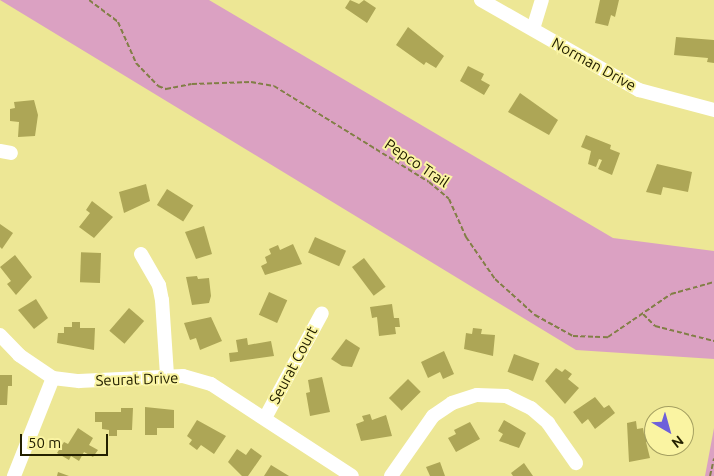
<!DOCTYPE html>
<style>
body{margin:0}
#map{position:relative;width:714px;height:476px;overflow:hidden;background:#ede795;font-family:Ubuntu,sans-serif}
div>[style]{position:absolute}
.green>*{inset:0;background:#dba1c2}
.building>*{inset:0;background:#ada656;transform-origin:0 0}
.path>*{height:2px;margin-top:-1px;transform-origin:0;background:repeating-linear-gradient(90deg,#827e46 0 5px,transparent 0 7.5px)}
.street>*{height:14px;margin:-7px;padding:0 7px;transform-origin:7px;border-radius:7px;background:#fff}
span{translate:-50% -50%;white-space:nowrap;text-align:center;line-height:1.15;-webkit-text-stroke:4px #faf4a2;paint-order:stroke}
.street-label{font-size:15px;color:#232000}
.north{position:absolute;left:644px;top:406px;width:50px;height:50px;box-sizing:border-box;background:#faf4a2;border:1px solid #a49f61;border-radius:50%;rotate:142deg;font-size:14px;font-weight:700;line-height:20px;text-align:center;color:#232000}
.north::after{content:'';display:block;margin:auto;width:18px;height:22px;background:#6e60da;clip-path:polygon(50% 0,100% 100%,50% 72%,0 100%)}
.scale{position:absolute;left:20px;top:434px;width:88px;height:22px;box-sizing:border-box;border:2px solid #232000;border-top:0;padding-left:6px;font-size:15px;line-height:18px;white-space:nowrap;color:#232000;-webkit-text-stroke:4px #faf4a2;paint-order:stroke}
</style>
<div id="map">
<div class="green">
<i style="clip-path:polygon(0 0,209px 0,613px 238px,714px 251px,714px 359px,576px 350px)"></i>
<i style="clip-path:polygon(714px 428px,714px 476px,705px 476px)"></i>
</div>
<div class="building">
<i style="clip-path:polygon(350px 0,359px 4px,364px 0,376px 8px,367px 23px,345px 8px)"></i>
<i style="clip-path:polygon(600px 0,619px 0,615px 17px,611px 15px,608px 26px,595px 23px)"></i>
<i style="clip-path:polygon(408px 27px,444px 56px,436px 68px,426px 62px,424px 65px,396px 45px)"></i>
<i style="clip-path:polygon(676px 37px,714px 40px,714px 63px,707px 62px,708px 58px,674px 55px)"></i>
<i style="clip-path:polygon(468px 66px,484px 74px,481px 80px,490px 85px,484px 95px,460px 81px)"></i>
<i style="clip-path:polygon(520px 93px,558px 120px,549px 135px,508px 112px)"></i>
<i style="clip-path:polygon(34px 100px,38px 115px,35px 136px,18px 137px,19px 122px,10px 121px,10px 109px,15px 108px,14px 102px)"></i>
<i style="clip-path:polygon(586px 135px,611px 145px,610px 149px,620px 153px,612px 175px,598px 169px,602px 160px,599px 159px,596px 167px,588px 164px,591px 151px,581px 147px)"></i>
<i style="clip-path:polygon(657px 164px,692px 172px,688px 192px,663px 187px,661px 195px,646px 192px)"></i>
<i style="clip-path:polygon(146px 184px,150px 201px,124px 213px,119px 192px)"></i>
<i style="left:167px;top:189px;width:31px;height:19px;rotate:32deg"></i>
<i style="clip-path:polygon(92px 201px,113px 217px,94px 238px,79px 227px,90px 213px,86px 210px)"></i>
<i style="clip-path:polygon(0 224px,13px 233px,2px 249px,0 247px)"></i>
<i style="clip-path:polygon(204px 226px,212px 254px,196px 259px,185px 232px)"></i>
<i style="left:315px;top:237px;width:34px;height:17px;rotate:24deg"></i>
<i style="clip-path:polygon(293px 244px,302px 264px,265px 275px,261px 266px,267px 263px,265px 257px,271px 254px,269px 249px,278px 245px,280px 250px)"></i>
<i style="left:101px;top:253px;width:30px;height:20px;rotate:92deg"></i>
<i style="clip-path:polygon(15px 255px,32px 277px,16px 295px,7px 284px,11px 281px,0 267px)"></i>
<i style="left:364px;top:258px;width:36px;height:15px;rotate:53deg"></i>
<i style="clip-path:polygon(197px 276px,198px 279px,209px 278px,211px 296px,209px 303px,192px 305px,186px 277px)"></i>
<i style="left:269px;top:292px;width:20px;height:25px;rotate:24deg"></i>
<i style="clip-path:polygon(36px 299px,48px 318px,34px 329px,18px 310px)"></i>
<i style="clip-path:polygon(392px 304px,394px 318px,399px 318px,400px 327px,395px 327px,396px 334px,379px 336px,377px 317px,372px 318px,370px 307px)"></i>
<i style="left:129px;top:308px;width:20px;height:30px;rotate:41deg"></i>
<i style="clip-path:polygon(211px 317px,222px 341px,200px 350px,196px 338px,190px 340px,184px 323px)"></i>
<i style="clip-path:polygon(72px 322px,80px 322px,80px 328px,95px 328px,94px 350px,57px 343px,58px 333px,64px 333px,64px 327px,72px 327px)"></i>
<i style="clip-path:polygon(473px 328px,482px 329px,481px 334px,495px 335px,493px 356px,464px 349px,466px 333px,472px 334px)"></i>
<i style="clip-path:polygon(247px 338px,248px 345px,271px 341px,274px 356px,230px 362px,229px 353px,238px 352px,236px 340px)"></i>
<i style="clip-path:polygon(346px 339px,360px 348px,352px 367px,342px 366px,331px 359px)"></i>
<i style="clip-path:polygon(444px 351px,454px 374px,443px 379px,440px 372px,428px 378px,421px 362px)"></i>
<i style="left:514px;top:354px;width:27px;height:19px;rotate:20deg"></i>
<i style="clip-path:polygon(556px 368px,562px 372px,565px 369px,572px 374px,568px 379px,579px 388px,565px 404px,545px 381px)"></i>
<i style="clip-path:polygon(0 375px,12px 375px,12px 386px,8px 386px,7px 405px,0 405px)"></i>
<i style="clip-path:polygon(322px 377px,330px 412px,310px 416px,306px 393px,310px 392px,308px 380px)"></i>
<i style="left:408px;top:379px;width:18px;height:27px;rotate:45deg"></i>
<i style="clip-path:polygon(595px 397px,604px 408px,609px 405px,615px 413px,595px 429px,588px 419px,582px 424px,573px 412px)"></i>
<i style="clip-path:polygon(145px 407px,174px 410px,174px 428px,157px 428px,157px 435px,145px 435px)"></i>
<i style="clip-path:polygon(121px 408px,133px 408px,132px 430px,117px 430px,117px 436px,109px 436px,109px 430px,102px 429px,102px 422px,95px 422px,95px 412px,121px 412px)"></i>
<i style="clip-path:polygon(370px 414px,372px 420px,386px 415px,392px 436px,361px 441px,356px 424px,364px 421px,362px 416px)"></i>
<i style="clip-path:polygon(197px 420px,226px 436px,214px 454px,201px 445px,197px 450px,189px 444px,192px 440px,187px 436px)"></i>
<i style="clip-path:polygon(504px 420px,526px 433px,519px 448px,499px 441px,503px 434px,498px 431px)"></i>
<i style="clip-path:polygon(636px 421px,637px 429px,643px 428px,644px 434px,650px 433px,651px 441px,646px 442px,650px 458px,629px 462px,627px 423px)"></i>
<i style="clip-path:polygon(470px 422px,480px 439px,456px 452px,448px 438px,456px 434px,454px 430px)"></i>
<i style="clip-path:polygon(78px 428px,93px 438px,89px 445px,98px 450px,93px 457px,84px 452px,79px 461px,71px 456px,69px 460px,57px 453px,64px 442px,68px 444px)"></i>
<i style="clip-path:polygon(251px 448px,262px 456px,248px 476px,242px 476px,228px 462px,237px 449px,246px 455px)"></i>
<i style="clip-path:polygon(440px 462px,445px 476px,430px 476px,426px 467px)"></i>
<i style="clip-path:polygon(524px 463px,533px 476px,513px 476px,511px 473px)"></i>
<i style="clip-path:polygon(271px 465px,289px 476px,264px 476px)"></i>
<i style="clip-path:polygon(58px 472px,69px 476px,57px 476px)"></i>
</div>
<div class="path">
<i style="left:89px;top:0;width:36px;rotate:37deg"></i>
<i style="left:118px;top:22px;width:45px;rotate:66.3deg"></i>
<i style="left:136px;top:63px;width:32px;rotate:46deg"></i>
<i style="left:158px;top:86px;width:9px;rotate:21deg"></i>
<i style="left:166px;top:89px;width:26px;rotate:-11deg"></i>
<i style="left:192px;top:84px;width:59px;rotate:-1.9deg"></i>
<i style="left:251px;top:82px;width:23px;rotate:10deg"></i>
<i style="left:274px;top:86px;width:182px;rotate:31.8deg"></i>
<i style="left:429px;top:182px;width:26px;rotate:40deg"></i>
<i style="left:449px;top:199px;width:42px;rotate:65.9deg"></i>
<i style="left:466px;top:237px;width:51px;rotate:55.4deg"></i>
<i style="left:495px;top:279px;width:54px;rotate:42deg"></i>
<i style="left:535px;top:315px;width:43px;rotate:28.9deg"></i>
<i style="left:573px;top:336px;width:35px;rotate:2deg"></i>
<i style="left:608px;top:337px;width:76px;rotate:-34.3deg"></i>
<i style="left:671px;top:294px;width:45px;rotate:-15.6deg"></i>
<i style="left:643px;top:314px;width:17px;rotate:45deg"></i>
<i style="left:655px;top:326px;width:61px;rotate:14.3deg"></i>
<i style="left:710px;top:476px;width:18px;rotate:-77deg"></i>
</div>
<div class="street">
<i style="left:481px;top:0;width:182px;rotate:29.7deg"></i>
<i style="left:639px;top:90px;width:78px;rotate:14.9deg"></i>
<i style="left:533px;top:29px;width:30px;rotate:-73deg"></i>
<i style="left:0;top:151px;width:11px;rotate:10deg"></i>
<i style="left:141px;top:254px;width:36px;rotate:60deg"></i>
<i style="left:159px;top:285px;width:15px;rotate:79deg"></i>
<i style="left:162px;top:300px;width:76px;rotate:86.2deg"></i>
<i style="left:0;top:335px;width:28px;rotate:46deg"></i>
<i style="left:19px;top:355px;width:41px;rotate:34.1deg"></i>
<i style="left:53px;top:378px;width:26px;rotate:7deg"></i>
<i style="left:79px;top:381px;width:104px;rotate:-2.8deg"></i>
<i style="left:183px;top:376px;width:29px;rotate:16deg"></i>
<i style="left:211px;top:384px;width:168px;rotate:33.1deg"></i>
<i style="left:265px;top:418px;width:119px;rotate:-61.5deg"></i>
<i style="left:14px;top:476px;width:105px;rotate:-68.3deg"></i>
<i style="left:391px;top:476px;width:73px;rotate:-55deg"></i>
<i style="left:433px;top:416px;width:23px;rotate:-34deg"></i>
<i style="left:452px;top:403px;width:26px;rotate:-18deg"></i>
<i style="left:477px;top:395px;width:29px;rotate:2deg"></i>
<i style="left:506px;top:396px;width:28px;rotate:26deg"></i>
<i style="left:531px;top:408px;width:23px;rotate:41deg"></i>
<i style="left:548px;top:423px;width:49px;rotate:55deg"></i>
</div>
<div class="street-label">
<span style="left:594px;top:64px;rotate:29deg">Norman Drive</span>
<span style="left:417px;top:163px;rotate:34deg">Pepco Trail</span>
<span style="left:293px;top:365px;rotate:-62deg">Seurat Court</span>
<span style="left:137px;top:379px;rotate:-2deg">Seurat Drive</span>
</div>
<div class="north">N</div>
<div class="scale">50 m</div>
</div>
